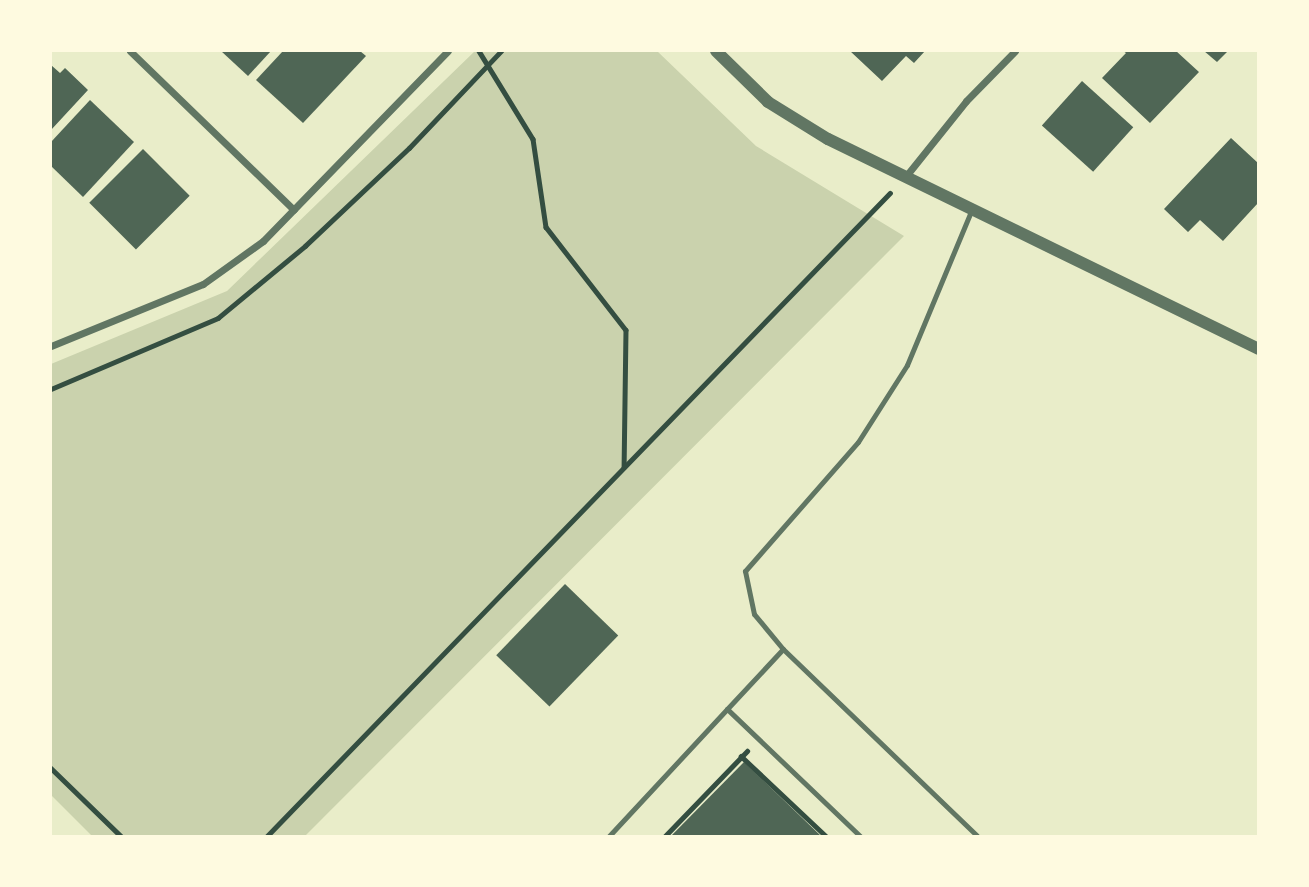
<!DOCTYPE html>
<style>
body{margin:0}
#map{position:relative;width:1309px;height:887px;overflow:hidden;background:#e9edc9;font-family:Poppins,sans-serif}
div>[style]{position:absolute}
.green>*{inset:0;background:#cad2ad}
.building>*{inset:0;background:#4f6655;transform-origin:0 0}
.path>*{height:4.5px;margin:-2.25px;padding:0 2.25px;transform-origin:2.25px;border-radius:2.25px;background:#344e41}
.service>*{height:5px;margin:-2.5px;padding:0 2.5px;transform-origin:2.5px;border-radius:2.5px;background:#617663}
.minor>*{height:7px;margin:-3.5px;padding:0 3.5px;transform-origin:3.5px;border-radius:3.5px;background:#617663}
.tertiary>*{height:12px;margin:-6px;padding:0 6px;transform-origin:6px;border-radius:6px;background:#617663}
span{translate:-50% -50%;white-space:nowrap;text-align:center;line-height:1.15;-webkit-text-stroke:7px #fefae0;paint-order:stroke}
.frame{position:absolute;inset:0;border:52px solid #fefae0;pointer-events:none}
</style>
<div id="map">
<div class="green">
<i style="clip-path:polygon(475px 51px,657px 51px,756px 146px,904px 236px,305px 836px,92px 836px,51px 795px,51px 364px,227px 291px)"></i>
</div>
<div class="building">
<i style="clip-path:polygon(221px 51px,271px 51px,248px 76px)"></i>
<i style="clip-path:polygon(283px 51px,360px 51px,366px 56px,303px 123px,256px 80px)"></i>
<i style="clip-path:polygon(850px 51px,925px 51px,914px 63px,906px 56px,882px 81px)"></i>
<i style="clip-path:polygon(1123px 51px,1176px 51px,1199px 72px,1150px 123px,1102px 78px,1126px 53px)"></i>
<i style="clip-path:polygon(1204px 51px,1228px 51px,1217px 62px)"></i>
<i style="clip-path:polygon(51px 65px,60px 73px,65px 68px,88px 90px,51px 130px)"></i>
<i style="left:1082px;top:81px;width:69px;height:60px;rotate:42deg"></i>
<i style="clip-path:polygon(90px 100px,134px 142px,83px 197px,51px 166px,51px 142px)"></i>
<i style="clip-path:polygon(1231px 138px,1258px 163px,1258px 203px,1223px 241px,1200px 220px,1188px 232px,1164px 209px)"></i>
<i style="left:143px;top:149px;width:66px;height:76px;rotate:45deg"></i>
<i style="left:565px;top:584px;width:74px;height:99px;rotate:44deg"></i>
<i style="clip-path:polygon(744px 762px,821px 836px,671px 836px)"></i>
</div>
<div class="path">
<i style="left:479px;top:51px;width:103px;rotate:58.5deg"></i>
<i style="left:533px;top:139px;width:89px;rotate:81.6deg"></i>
<i style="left:546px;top:227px;width:130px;rotate:52.2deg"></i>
<i style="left:626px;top:330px;width:137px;rotate:90.8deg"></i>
<i style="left:51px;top:389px;width:181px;rotate:-23deg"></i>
<i style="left:218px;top:318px;width:113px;rotate:-39.6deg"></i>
<i style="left:305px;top:246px;width:143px;rotate:-43.3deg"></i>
<i style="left:409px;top:148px;width:134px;rotate:-46.5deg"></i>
<i style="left:741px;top:756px;width:117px;rotate:43.3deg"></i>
<i style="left:51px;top:768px;width:98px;rotate:44.2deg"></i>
<i style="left:267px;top:836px;width:895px;rotate:-45.91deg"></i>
<i style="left:665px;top:836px;width:118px;rotate:-46deg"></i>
</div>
<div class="service">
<i style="left:783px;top:649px;width:45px;rotate:-129.6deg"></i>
<i style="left:754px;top:614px;width:44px;rotate:-101.8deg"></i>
<i style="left:745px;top:571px;width:171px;rotate:-48.8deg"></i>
<i style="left:858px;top:442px;width:91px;rotate:-57.5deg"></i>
<i style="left:907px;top:365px;width:169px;rotate:-67.4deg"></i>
<i style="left:609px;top:836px;width:173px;rotate:-47.1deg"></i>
<i style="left:860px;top:836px;width:184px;rotate:-136.3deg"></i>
<i style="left:727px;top:709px;width:82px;rotate:-47deg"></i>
<i style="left:783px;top:649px;width:269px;rotate:43.9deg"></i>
</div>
<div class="minor">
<i style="left:130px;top:51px;width:228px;rotate:44.1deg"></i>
<i style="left:906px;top:176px;width:96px;rotate:-51.3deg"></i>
<i style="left:966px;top:101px;width:70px;rotate:-45.6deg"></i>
<i style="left:51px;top:346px;width:164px;rotate:-22.2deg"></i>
<i style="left:203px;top:284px;width:74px;rotate:-35.6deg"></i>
<i style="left:263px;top:241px;width:265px;rotate:-45.8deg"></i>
</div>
<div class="tertiary">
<i style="left:716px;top:51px;width:73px;rotate:44.4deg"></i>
<i style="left:768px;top:102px;width:70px;rotate:31.7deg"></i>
<i style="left:828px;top:139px;width:479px;rotate:26deg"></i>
</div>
<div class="frame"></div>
</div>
